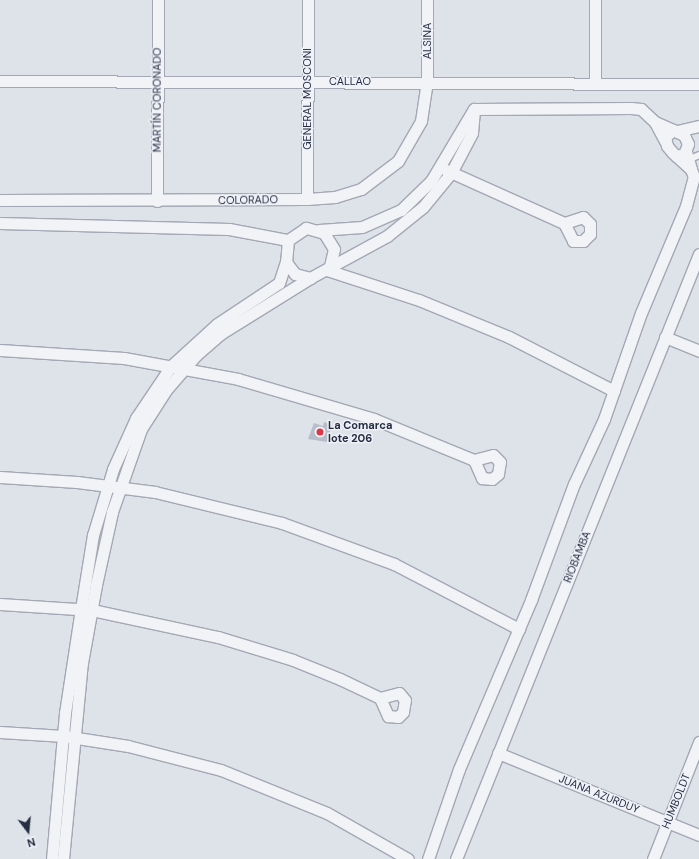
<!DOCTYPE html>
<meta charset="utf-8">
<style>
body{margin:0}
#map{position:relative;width:699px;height:859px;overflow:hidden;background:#dee2e9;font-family:"DM Sans",sans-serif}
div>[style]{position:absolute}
.building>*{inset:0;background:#b8bdca}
.roads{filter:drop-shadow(1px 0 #a3a8b4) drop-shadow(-1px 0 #a3a8b4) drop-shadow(0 1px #a3a8b4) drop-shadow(0 -1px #a3a8b4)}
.service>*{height:5.5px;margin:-2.75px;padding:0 2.75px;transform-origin:2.75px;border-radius:2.75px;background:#f2f3f7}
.minor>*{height:11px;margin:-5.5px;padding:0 5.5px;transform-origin:5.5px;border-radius:5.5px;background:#f2f3f7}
.dots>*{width:11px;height:11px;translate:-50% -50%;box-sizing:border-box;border:2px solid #eef1f7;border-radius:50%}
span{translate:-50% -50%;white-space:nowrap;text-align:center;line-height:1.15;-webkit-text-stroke:3px #eef1f7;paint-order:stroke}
.street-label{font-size:11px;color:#262e42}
.poi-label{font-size:11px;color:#262e42;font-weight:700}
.left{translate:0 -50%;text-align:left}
.north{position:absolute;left:8px;top:811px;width:40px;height:40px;-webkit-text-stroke:3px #eef1f7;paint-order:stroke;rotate:164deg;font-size:11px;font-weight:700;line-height:16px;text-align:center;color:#262e42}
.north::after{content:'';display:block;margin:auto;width:14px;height:18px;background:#262e42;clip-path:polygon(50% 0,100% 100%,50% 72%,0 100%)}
</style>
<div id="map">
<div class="building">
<i style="clip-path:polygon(324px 422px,332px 425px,327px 442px,308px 439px,314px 423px,323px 426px)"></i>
</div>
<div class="roads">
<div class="service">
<i style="left:688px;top:160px;width:12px;rotate:-24deg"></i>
</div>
<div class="minor">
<i style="left:0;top:81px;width:699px;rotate:0.25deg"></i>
<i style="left:595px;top:82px;width:82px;rotate:-90deg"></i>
<i style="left:677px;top:131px;width:23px;rotate:-13deg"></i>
<i style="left:665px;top:141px;width:21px;rotate:-118deg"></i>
<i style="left:655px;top:122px;width:20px;rotate:24deg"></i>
<i style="left:676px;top:156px;width:8px;rotate:-14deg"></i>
<i style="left:684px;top:154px;width:11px;rotate:-68deg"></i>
<i style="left:688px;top:144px;width:10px;rotate:-114deg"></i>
<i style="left:684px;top:135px;width:12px;rotate:-156deg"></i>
<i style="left:673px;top:130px;width:11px;rotate:139deg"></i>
<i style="left:665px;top:137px;width:9px;rotate:77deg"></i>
<i style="left:667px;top:146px;width:9px;rotate:49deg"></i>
<i style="left:673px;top:153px;width:24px;rotate:42deg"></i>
<i style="left:691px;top:169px;width:19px;rotate:-106deg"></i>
<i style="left:446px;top:170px;width:129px;rotate:24.2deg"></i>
<i style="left:564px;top:223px;width:20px;rotate:63deg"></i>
<i style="left:573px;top:241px;width:10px"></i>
<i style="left:583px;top:241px;width:10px;rotate:-45deg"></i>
<i style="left:590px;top:234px;width:10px;rotate:-90deg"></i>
<i style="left:590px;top:224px;width:10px;rotate:-135deg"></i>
<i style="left:583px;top:217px;width:20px;rotate:162deg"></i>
<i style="left:307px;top:199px;width:199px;rotate:-89.7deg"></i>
<i style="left:0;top:200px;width:307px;rotate:-0.2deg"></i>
<i style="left:307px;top:199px;width:28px;rotate:-4deg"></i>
<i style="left:335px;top:197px;width:27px;rotate:-17deg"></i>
<i style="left:361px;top:189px;width:46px;rotate:-37.1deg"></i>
<i style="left:398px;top:161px;width:46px;rotate:-60.1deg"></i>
<i style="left:421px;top:121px;width:40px;rotate:-81.5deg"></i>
<i style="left:427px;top:81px;width:81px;rotate:-90deg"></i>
<i style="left:157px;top:201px;width:201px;rotate:-89.7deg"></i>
<i style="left:0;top:223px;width:229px;rotate:1.5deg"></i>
<i style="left:229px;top:229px;width:60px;rotate:10.6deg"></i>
<i style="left:319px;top:230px;width:43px;rotate:-4deg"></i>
<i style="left:362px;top:227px;width:43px;rotate:-23.6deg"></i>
<i style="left:401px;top:210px;width:42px;rotate:-44deg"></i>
<i style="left:431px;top:181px;width:84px;rotate:-59.2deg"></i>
<i style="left:474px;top:109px;width:157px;rotate:-0.4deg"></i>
<i style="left:631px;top:108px;width:10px;rotate:6deg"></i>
<i style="left:641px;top:109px;width:19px;rotate:43deg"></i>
<i style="left:330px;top:266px;width:17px;rotate:-77deg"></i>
<i style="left:334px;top:249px;width:19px;rotate:-122deg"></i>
<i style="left:324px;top:233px;width:19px;rotate:-164deg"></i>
<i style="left:306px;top:228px;width:22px;rotate:146deg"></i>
<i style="left:288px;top:240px;width:22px;rotate:95deg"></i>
<i style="left:286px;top:262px;width:15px;rotate:53deg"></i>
<i style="left:295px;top:274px;width:16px;rotate:15deg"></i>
<i style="left:310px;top:278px;width:88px;rotate:-28.6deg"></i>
<i style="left:387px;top:236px;width:46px;rotate:-38.9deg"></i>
<i style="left:423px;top:207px;width:44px;rotate:-50.5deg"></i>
<i style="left:451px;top:173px;width:45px;rotate:-62.3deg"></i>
<i style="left:472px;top:133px;width:24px;rotate:-85deg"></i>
<i style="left:327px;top:270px;width:97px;rotate:18.1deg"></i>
<i style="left:419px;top:300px;width:97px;rotate:22.3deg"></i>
<i style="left:509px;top:337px;width:118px;rotate:27.2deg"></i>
<i style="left:665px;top:337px;width:37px;rotate:22deg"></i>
<i style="left:0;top:350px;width:124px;rotate:3.7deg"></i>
<i style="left:124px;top:358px;width:116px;rotate:10.4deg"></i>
<i style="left:238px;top:379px;width:142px;rotate:16.4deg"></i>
<i style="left:374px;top:419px;width:108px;rotate:22.3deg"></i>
<i style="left:474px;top:460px;width:20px;rotate:66deg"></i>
<i style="left:482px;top:478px;width:10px;rotate:6deg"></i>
<i style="left:492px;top:479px;width:8px;rotate:-40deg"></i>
<i style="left:498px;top:474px;width:12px;rotate:-81deg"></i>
<i style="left:500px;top:462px;width:10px;rotate:-135deg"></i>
<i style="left:493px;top:455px;width:20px;rotate:165deg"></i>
<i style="left:0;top:477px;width:77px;rotate:3.7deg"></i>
<i style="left:77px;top:482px;width:79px;rotate:7.3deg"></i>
<i style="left:155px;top:492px;width:131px;rotate:13.7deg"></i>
<i style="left:282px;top:523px;width:119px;rotate:20.1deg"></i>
<i style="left:394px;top:564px;width:141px;rotate:27.5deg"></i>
<i style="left:0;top:604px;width:92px;rotate:3.7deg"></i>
<i style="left:92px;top:610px;width:129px;rotate:12.1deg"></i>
<i style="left:218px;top:637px;width:78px;rotate:17deg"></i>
<i style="left:293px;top:660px;width:51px;rotate:22deg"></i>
<i style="left:340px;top:679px;width:44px;rotate:25.4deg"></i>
<i style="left:380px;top:698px;width:20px;rotate:66deg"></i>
<i style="left:388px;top:716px;width:10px;rotate:6deg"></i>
<i style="left:398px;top:717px;width:7px;rotate:-45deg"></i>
<i style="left:403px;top:712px;width:12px;rotate:-81deg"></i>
<i style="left:405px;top:700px;width:9px;rotate:-131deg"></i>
<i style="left:399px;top:693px;width:20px;rotate:165deg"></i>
<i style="left:0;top:732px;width:64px;rotate:3.6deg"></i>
<i style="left:64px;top:736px;width:65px;rotate:8.9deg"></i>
<i style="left:128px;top:746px;width:96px;rotate:14.5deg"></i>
<i style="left:221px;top:770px;width:114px;rotate:22.1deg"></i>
<i style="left:327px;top:813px;width:93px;rotate:29.6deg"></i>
<i style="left:498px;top:753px;width:217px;rotate:22.2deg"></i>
<i style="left:52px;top:859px;width:147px;rotate:-84.9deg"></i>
<i style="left:65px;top:713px;width:105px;rotate:-81.3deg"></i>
<i style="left:81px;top:609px;width:75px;rotate:-80.8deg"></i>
<i style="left:93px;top:535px;width:69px;rotate:-73.1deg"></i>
<i style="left:113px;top:469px;width:56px;rotate:-65.7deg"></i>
<i style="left:136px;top:418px;width:63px;rotate:-56.1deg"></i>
<i style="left:171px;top:366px;width:62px;rotate:-42.4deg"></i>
<i style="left:217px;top:324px;width:74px;rotate:-33.5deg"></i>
<i style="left:279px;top:283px;width:22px;rotate:-72deg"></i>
<i style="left:63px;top:859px;width:197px;rotate:-84.5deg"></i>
<i style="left:82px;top:663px;width:79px;rotate:-79.8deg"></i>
<i style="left:96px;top:585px;width:75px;rotate:-77.6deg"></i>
<i style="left:112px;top:512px;width:88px;rotate:-70.7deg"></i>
<i style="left:141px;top:429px;width:46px;rotate:-57.3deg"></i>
<i style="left:166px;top:390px;width:46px;rotate:-49.4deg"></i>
<i style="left:196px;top:355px;width:32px;rotate:-41deg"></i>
<i style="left:220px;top:334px;width:106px;rotate:-31.9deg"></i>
<i style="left:428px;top:859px;width:95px;rotate:-71deg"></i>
<i style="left:459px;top:769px;width:184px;rotate:-66.9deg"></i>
<i style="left:531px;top:600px;width:124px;rotate:-69.7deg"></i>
<i style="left:574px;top:484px;width:72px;rotate:-65.2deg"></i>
<i style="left:604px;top:419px;width:112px;rotate:-70.8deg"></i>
<i style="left:641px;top:313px;width:116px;rotate:-67.2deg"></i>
<i style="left:686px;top:206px;width:30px;rotate:-75deg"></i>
<i style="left:694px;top:177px;width:9px;rotate:-111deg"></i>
<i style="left:456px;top:859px;width:652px;rotate:-68.12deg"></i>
<i style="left:653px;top:859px;width:126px;rotate:-68.5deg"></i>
</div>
</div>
<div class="dots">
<i style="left:320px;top:432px;background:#db3744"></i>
</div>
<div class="street-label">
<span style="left:427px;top:41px;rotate:-90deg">ALSINA</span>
<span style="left:350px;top:81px">CALLAO</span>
<span style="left:307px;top:99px;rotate:-90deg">GENERAL MOSCONI</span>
<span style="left:157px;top:100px;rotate:-90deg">MARTÍN CORONADO</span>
<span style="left:248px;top:200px;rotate:-1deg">COLORADO</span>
<span style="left:577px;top:557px;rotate:-68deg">RIOBAMBA</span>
<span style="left:599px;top:794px;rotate:22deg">JUANA AZURDUY</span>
<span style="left:676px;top:801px;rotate:-68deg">HUMBOLDT</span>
</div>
<div class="poi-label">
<span class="left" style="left:328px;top:432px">La Comarca<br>lote 206</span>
</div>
<div class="north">N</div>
</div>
